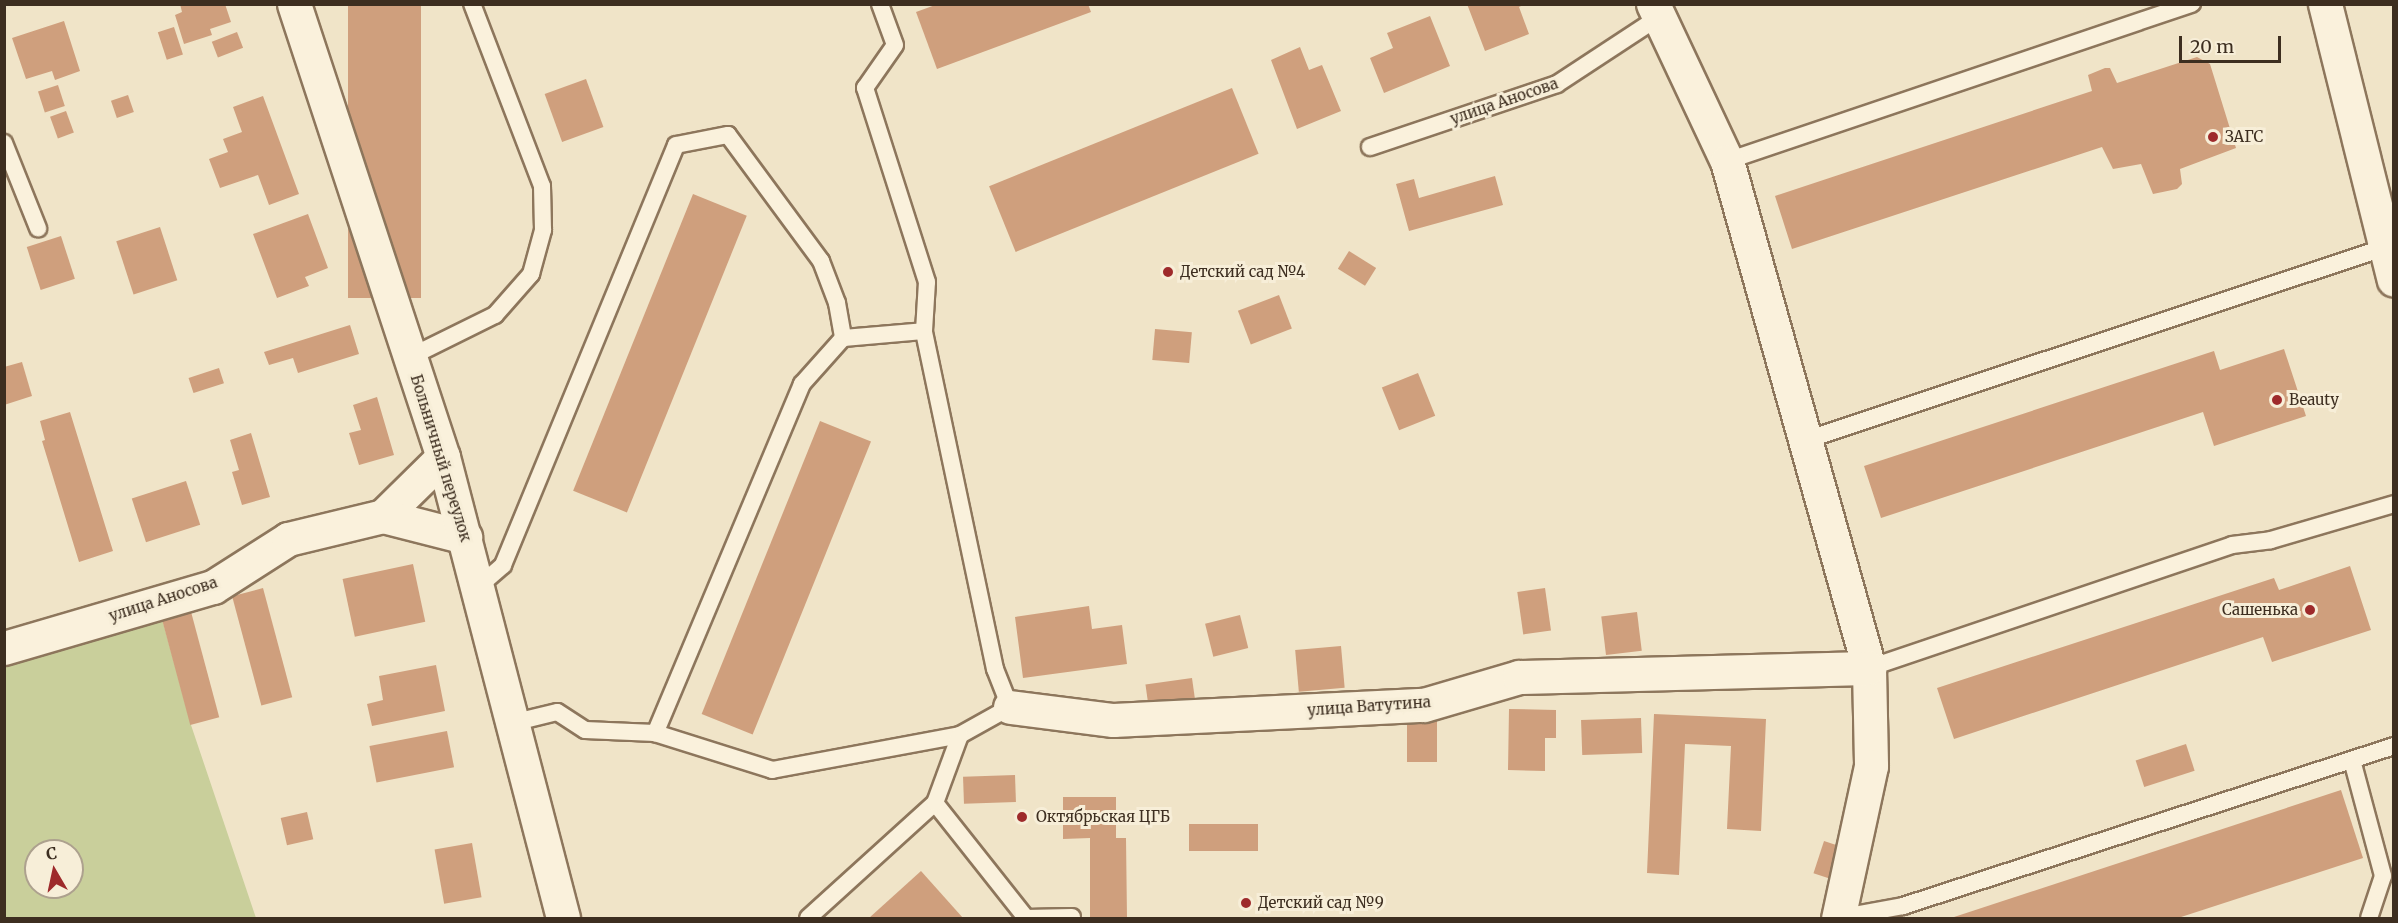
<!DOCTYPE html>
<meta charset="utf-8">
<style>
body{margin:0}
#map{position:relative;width:2398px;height:923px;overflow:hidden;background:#f0e4c8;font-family:Merriweather,serif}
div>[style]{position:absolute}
.green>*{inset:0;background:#c9cf9b}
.building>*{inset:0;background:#cf9f7d;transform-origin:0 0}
.roads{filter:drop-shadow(2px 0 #8d765c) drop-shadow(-2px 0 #8d765c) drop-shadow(0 2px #8d765c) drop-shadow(0 -2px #8d765c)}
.lane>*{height:16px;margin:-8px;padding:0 8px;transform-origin:8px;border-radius:8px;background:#faf1dc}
.street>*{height:33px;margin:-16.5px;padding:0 16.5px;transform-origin:16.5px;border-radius:16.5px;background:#faf1dc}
.secondary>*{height:33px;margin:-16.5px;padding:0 16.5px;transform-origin:16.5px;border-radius:16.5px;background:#faf1dc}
.dots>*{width:16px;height:16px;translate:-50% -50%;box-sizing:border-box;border:3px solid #f7eed8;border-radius:50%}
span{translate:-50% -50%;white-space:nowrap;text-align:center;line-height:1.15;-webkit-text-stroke:6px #f7eed8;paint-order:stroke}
.street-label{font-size:15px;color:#3d2e20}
.poi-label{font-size:15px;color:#3d2e20}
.left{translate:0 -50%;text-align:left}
.right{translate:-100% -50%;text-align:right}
.frame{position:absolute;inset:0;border:6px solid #3d2e20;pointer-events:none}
.north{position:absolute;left:24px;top:839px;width:60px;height:60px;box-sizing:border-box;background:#f7eed8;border:2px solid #ada18e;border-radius:50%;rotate:351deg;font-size:16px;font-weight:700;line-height:24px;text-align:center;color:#3d2e20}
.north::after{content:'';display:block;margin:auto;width:21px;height:27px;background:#9e2a2b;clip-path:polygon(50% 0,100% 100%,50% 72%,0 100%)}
.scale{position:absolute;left:2179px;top:36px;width:102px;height:27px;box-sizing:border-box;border:3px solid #3d2e20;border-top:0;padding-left:8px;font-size:18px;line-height:21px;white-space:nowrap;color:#3d2e20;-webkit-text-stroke:4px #f7eed8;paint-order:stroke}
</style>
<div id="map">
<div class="green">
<i style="clip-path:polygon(evenodd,161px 615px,191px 725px,256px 918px,5px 918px,5px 663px,161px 615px,36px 851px,72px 851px,72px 887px,36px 887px,36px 851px)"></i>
</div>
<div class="building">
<i style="clip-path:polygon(180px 4px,225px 4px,231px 22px,210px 29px,212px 35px,184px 44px,175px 15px,182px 12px)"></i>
<i style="left:348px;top:4px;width:73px;height:294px"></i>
<i style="clip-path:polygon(938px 4px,1088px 4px,1091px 12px,937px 69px,916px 12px)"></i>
<i style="clip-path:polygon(1467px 4px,1525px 4px,1519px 7px,1529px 34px,1485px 51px)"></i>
<i style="clip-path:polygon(1430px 16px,1450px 66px,1384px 93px,1370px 58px,1393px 48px,1387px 33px)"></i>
<i style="clip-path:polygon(64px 21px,80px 71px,55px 80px,52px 71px,26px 79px,12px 38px)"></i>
<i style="left:174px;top:27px;width:29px;height:17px;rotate:72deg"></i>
<i style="left:237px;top:32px;width:17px;height:27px;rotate:69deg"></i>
<i style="clip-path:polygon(1300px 47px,1309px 70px,1322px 65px,1341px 111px,1297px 129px,1271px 60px)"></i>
<i style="clip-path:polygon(2197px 57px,2210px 64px,2236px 148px,2180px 169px,2182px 184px,2177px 189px,2153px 194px,2141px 164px,2113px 169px,2102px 147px,1792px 249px,1775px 196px,2092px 91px,2088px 75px,2105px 68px,2110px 68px,2117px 83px)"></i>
<i style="left:586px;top:79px;width:51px;height:44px;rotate:70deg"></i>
<i style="left:58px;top:85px;width:22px;height:21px;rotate:72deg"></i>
<i style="left:1232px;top:88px;width:71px;height:262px;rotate:68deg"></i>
<i style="left:128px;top:95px;width:18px;height:18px;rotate:71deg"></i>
<i style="clip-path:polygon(263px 96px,299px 194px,269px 205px,258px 175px,220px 188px,209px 159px,228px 152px,223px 139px,242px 132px,233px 107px)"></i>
<i style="left:66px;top:111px;width:23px;height:17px;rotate:70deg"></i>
<i style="clip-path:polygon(1495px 176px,1503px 205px,1409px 231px,1396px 184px,1414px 179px,1419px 198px)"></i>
<i style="left:693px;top:194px;width:58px;height:320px;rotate:22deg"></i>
<i style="clip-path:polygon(308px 214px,328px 268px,305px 277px,309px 286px,277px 298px,253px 234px)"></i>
<i style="left:160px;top:227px;width:56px;height:46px;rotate:72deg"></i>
<i style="left:61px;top:236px;width:45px;height:36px;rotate:72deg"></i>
<i style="left:1349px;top:251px;width:32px;height:21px;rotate:32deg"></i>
<i style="left:1279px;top:295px;width:36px;height:44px;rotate:69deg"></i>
<i style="clip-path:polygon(350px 325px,359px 354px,298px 373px,293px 358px,269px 365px,264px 352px)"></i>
<i style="left:1155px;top:329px;width:37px;height:31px;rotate:5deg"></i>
<i style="clip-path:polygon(2284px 349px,2306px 416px,2214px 446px,2203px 412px,1881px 518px,1864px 466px,2214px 351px,2220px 370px)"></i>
<i style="clip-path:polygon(22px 362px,32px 396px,4px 405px,4px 367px)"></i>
<i style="left:219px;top:368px;width:16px;height:32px;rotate:72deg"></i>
<i style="left:1418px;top:373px;width:46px;height:39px;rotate:68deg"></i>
<i style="clip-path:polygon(377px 397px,394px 455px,359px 465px,349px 433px,361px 430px,353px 405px)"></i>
<i style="clip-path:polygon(70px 412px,113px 551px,79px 562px,42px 441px,45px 440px,40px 421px)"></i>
<i style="left:820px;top:421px;width:55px;height:316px;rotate:22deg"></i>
<i style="clip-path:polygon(251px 433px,270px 497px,242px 505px,232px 472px,239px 470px,230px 440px)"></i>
<i style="left:186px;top:481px;width:46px;height:57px;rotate:72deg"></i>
<i style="left:413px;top:564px;width:59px;height:72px;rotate:78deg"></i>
<i style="clip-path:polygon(2350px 566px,2371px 630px,2272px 662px,2263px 637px,1954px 739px,1937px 688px,2274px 578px,2279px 590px)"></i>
<i style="left:263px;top:588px;width:113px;height:32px;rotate:75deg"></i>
<i style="left:1545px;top:588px;width:43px;height:28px;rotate:82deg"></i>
<i style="clip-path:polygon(1089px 606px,1092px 629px,1122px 625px,1127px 664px,1023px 678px,1015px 617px)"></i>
<i style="left:190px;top:608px;width:113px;height:30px;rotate:75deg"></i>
<i style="left:1637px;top:612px;width:39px;height:36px;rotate:83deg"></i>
<i style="left:1240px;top:615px;width:34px;height:36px;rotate:76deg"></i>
<i style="left:1341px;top:646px;width:42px;height:46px;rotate:85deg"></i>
<i style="clip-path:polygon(436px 665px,445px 711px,372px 726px,367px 704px,383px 700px,379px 676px)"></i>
<i style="left:1192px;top:678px;width:22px;height:47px;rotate:82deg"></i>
<i style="clip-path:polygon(1509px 709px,1556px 710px,1556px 738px,1545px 738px,1545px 771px,1508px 770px)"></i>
<i style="clip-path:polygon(1654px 714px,1766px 719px,1761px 831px,1727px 829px,1731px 746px,1685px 744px,1679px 875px,1647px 873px)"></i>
<i style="left:1407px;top:716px;width:30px;height:46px"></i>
<i style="left:1641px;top:718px;width:35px;height:60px;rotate:88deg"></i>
<i style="left:447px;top:731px;width:37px;height:79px;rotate:79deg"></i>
<i style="left:2186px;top:744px;width:28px;height:53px;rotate:72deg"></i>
<i style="left:1015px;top:775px;width:27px;height:52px;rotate:88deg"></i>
<i style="clip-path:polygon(2341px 790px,2363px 858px,2178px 918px,1951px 918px)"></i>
<i style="clip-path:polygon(1063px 797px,1116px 797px,1116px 838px,1126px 838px,1127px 918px,1090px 918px,1090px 838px,1063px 839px)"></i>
<i style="left:307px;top:812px;width:28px;height:27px;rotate:77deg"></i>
<i style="left:1258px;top:824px;width:27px;height:69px;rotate:90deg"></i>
<i style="left:1824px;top:841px;width:20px;height:34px;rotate:18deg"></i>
<i style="left:472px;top:843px;width:55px;height:38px;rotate:80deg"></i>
<i style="clip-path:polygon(921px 871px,963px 918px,869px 918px)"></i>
</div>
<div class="roads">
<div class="lane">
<i style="left:4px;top:143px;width:92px;rotate:68.2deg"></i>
<i style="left:1370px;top:147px;width:197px;rotate:-18.6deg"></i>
<i style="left:1557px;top:84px;width:122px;rotate:-33.3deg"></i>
<i style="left:1727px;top:161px;width:491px;rotate:-18.7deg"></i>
<i style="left:843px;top:338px;width:81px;rotate:-4.9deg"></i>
<i style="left:410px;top:357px;width:95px;rotate:-26.3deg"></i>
<i style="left:495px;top:315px;width:55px;rotate:-48.7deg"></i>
<i style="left:531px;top:274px;width:46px;rotate:-74.7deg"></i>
<i style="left:543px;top:230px;width:44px;rotate:-91.3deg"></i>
<i style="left:542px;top:186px;width:195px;rotate:-111deg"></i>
<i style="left:1806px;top:440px;width:611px;rotate:-18.41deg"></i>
<i style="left:478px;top:587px;width:33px;rotate:-41deg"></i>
<i style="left:503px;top:565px;width:454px;rotate:-67.6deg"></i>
<i style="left:676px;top:145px;width:53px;rotate:-10.9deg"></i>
<i style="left:728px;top:135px;width:157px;rotate:53.6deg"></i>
<i style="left:821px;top:261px;width:45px;rotate:69.1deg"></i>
<i style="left:837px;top:303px;width:36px;rotate:80deg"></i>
<i style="left:843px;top:338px;width:62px;rotate:131.7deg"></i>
<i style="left:802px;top:384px;width:379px;rotate:112.8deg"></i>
<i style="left:655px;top:733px;width:70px;rotate:-177.5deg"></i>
<i style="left:585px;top:730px;width:33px;rotate:-147deg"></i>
<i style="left:557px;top:712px;width:46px;rotate:166.3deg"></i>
<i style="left:1869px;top:668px;width:383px;rotate:-18.7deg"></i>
<i style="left:2232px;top:545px;width:39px;rotate:-7deg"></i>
<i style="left:2271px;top:540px;width:128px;rotate:-16.3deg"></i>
<i style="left:655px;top:733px;width:123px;rotate:17.5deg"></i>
<i style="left:772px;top:770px;width:191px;rotate:-10.5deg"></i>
<i style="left:960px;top:735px;width:57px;rotate:-29.2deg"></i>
<i style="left:1010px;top:707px;width:41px;rotate:-111.5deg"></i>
<i style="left:995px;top:669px;width:345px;rotate:-101.9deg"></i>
<i style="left:924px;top:331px;width:49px;rotate:-86.5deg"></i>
<i style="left:927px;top:282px;width:204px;rotate:-107.7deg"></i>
<i style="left:865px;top:88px;width:52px;rotate:-55.1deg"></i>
<i style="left:895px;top:45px;width:44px;rotate:-110.1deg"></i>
<i style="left:2352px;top:760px;width:120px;rotate:75deg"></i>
<i style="left:2383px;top:876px;width:44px;rotate:108.4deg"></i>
<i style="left:935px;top:803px;width:147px;rotate:51.6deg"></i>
<i style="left:1026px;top:918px;width:46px;rotate:-1.2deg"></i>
<i style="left:808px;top:918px;width:171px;rotate:-42.2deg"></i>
<i style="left:935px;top:803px;width:72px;rotate:-69.8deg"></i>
<i style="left:1838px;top:918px;width:66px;rotate:-10.5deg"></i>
<i style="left:1903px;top:906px;width:516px;rotate:-18.05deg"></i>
</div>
<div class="street">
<i style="left:1653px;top:4px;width:174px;rotate:64.8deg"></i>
<i style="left:1727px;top:161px;width:527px;rotate:74.35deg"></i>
<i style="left:1869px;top:668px;width:98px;rotate:88.8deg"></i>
<i style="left:1871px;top:766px;width:156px;rotate:102.2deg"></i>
<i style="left:383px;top:516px;width:84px;rotate:-44.5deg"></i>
<i style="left:4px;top:648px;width:218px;rotate:-16.3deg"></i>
<i style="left:213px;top:587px;width:89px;rotate:-32.6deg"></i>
<i style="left:288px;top:539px;width:98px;rotate:-13.6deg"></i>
<i style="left:383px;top:516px;width:85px;rotate:14.4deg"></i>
<i style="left:1010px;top:707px;width:104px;rotate:7.2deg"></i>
<i style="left:1113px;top:720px;width:311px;rotate:-2.8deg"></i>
<i style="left:1424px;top:705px;width:99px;rotate:-16.4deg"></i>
<i style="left:1519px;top:677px;width:350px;rotate:-1.5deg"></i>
</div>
<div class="secondary">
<i style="left:294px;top:4px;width:477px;rotate:71.8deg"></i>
<i style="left:443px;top:457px;width:476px;rotate:75.4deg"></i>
<i style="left:2325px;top:4px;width:284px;rotate:76deg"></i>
</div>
</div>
<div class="dots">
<i style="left:2213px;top:137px;background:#9e2a2b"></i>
<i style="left:1168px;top:272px;background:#9e2a2b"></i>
<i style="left:2277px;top:400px;background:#9e2a2b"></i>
<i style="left:2310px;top:610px;background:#9e2a2b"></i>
<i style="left:1022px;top:817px;background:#9e2a2b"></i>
<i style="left:1246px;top:903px;background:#9e2a2b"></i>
</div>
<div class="street-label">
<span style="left:1504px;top:101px;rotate:-19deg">улица Аносова</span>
<span style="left:441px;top:458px;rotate:73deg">Больничный переулок</span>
<span style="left:163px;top:599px;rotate:-18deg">улица Аносова</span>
<span style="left:1369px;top:706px;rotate:-4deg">улица Ватутина</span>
</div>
<div class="poi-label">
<span class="left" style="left:2225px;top:137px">ЗАГС</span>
<span class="left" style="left:1180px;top:272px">Детский сад №4</span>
<span class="left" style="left:2289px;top:400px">Beauty</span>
<span class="right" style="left:2298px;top:610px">Сашенька</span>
<span class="left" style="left:1036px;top:817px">Октябрьская ЦГБ</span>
<span class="left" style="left:1258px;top:903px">Детский сад №9</span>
</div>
<div class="frame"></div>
<div class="north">С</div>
<div class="scale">20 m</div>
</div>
